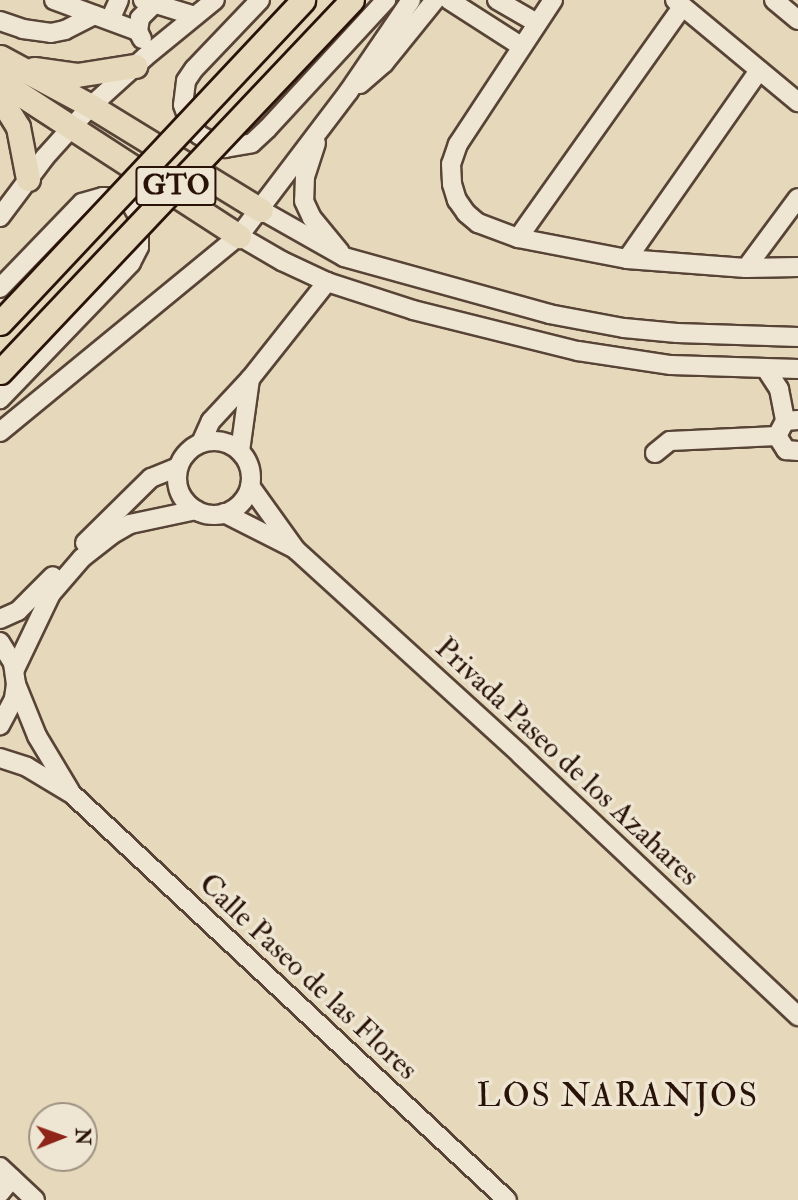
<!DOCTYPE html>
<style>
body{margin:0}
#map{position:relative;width:798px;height:1200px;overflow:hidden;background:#e5d8bb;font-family:"IM FELL Double Pica",serif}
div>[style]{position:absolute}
.roads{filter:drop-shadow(2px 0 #584436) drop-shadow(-2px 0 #584436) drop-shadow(0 2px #584436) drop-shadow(0 -2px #584436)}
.minor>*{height:18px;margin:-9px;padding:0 9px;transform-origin:9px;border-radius:9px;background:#eee6d3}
.minor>.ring{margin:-9px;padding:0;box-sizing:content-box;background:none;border:18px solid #eee6d3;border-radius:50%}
.major>*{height:23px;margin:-11.5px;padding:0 11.5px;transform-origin:11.5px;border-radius:11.5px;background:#e5d8bb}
.bridges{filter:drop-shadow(2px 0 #291309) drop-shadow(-2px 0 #291309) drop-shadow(0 2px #291309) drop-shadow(0 -2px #291309)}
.major-bridge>*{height:23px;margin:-11.5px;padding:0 11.5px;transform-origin:11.5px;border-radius:11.5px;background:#e5d8bb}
span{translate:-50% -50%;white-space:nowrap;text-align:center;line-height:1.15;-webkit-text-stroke:7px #eee6d3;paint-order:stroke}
.shield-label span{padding:2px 5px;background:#eee6d3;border:2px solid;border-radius:5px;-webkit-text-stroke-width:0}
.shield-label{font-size:28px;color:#291309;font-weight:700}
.street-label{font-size:30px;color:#291309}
.quarter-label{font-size:33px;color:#291309;letter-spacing:2px}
.north{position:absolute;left:28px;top:1102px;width:70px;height:70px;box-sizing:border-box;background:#eee6d3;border:2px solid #9f9282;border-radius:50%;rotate:89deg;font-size:19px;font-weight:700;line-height:28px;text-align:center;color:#291309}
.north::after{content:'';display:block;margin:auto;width:24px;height:32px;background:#8f2418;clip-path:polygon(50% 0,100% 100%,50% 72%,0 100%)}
</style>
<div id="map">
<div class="roads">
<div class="minor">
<i style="left:54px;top:0;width:90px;rotate:20.3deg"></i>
<i style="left:143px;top:0;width:54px;rotate:17.1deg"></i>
<i style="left:260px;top:0;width:95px;rotate:133.7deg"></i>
<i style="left:194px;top:69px;width:14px;rotate:124deg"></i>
<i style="left:186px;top:81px;width:24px;rotate:97deg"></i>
<i style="left:183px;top:105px;width:15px;rotate:70deg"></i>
<i style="left:188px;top:119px;width:19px;rotate:55deg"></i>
<i style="left:199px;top:135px;width:29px;rotate:27deg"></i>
<i style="left:225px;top:148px;width:27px;rotate:-10deg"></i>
<i style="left:252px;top:143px;width:21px;rotate:-43deg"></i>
<i style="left:267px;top:129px;width:176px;rotate:-47.3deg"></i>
<i style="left:449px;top:0;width:85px;rotate:32.6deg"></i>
<i style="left:497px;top:0;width:46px;rotate:29.9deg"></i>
<i style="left:553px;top:0;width:173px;rotate:123.4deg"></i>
<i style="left:458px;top:144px;width:21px;rotate:109deg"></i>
<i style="left:451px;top:164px;width:20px;rotate:87deg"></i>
<i style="left:452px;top:184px;width:17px;rotate:73deg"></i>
<i style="left:457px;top:200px;width:16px;rotate:55deg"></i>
<i style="left:466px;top:213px;width:16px;rotate:40deg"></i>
<i style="left:478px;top:223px;width:43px;rotate:20.6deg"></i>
<i style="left:518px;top:238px;width:111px;rotate:10.9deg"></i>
<i style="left:627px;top:259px;width:119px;rotate:4.3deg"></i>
<i style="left:746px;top:268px;width:52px;rotate:-1.1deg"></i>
<i style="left:675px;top:0;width:160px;rotate:39.7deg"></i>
<i style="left:774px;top:0;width:31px;rotate:40deg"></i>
<i style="left:110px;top:20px;width:22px;rotate:-66deg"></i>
<i style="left:0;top:21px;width:24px;rotate:19deg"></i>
<i style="left:23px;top:29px;width:28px;rotate:8deg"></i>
<i style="left:51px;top:33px;width:14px;rotate:-12deg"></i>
<i style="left:65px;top:30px;width:33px;rotate:-27deg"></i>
<i style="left:142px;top:39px;width:9px;rotate:-117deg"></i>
<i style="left:138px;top:31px;width:13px;rotate:-81deg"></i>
<i style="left:140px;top:18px;width:20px;rotate:-45deg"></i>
<i style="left:360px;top:84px;width:32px;rotate:-41deg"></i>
<i style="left:384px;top:63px;width:81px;rotate:-51deg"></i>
<i style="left:316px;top:143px;width:35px;rotate:108deg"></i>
<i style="left:305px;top:176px;width:25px;rotate:92deg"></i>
<i style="left:304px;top:201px;width:19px;rotate:65deg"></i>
<i style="left:312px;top:218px;width:44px;rotate:50.5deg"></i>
<i style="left:261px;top:210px;width:95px;rotate:29.5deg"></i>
<i style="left:344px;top:257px;width:213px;rotate:15.5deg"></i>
<i style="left:549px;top:314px;width:76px;rotate:10.6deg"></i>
<i style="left:624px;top:328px;width:53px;rotate:5.4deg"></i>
<i style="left:677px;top:333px;width:121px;rotate:1.9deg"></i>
<i style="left:0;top:217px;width:75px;rotate:-53.1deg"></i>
<i style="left:45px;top:157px;width:69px;rotate:-48deg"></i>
<i style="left:91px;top:106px;width:73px;rotate:-42.2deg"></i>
<i style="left:145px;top:57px;width:90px;rotate:-39.2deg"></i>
<i style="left:239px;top:236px;width:50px;rotate:30.2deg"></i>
<i style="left:282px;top:261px;width:50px;rotate:25deg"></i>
<i style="left:327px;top:282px;width:90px;rotate:18deg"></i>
<i style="left:413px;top:310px;width:170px;rotate:14deg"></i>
<i style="left:578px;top:351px;width:94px;rotate:8.6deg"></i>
<i style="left:671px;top:365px;width:127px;rotate:1.8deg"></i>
<i style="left:518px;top:238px;width:283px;rotate:-54.6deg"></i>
<i style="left:627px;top:259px;width:228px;rotate:-55deg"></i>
<i style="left:746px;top:268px;width:87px;rotate:-53.4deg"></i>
<i style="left:0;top:288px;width:118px;rotate:-46deg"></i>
<i style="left:82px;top:203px;width:22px;rotate:-16deg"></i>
<i style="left:103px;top:197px;width:16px;rotate:4deg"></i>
<i style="left:119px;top:198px;width:13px;rotate:27deg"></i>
<i style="left:131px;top:204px;width:16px;rotate:60deg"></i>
<i style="left:139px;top:218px;width:29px;rotate:90deg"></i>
<i style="left:139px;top:247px;width:18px;rotate:117deg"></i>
<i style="left:131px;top:263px;width:189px;rotate:133.9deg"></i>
<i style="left:766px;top:369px;width:24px;rotate:57deg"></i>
<i style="left:779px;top:389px;width:33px;rotate:79deg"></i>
<i style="left:798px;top:420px;width:13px;rotate:176deg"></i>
<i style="left:785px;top:421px;width:17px;rotate:118deg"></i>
<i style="left:777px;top:436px;width:17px;rotate:57deg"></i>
<i style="left:786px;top:450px;width:12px;rotate:5deg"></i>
<i style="left:0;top:432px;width:309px;rotate:-39.4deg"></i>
<i style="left:239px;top:236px;width:182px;rotate:-52.8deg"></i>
<i style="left:349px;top:91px;width:110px;rotate:-55.7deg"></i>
<i class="ring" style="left:177px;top:441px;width:56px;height:56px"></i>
<i style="left:201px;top:443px;width:24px;rotate:-66deg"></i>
<i style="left:211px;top:421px;width:57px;rotate:-47.1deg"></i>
<i style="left:250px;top:379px;width:124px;rotate:-51.6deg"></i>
<i style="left:240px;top:451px;width:73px;rotate:-82.1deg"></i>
<i style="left:655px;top:453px;width:19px;rotate:-39deg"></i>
<i style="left:670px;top:441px;width:107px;rotate:-2.7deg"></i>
<i style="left:250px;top:486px;width:79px;rotate:54.3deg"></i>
<i style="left:296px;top:550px;width:304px;rotate:42.3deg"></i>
<i style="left:521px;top:755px;width:381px;rotate:43.3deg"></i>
<i style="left:224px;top:513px;width:77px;rotate:26.9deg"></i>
<i style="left:85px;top:543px;width:93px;rotate:-44.6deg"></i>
<i style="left:151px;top:478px;width:29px;rotate:-22deg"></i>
<i style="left:0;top:619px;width:20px;rotate:-24deg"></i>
<i style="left:18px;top:611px;width:49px;rotate:-45deg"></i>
<i style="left:0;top:642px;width:25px;rotate:58deg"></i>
<i style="left:13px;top:663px;width:21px;rotate:82deg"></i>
<i style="left:16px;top:684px;width:15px;rotate:98deg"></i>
<i style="left:14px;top:699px;width:30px;rotate:118deg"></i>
<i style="left:15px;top:669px;width:83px;rotate:-64.4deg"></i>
<i style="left:51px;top:594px;width:48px;rotate:-49.3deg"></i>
<i style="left:82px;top:558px;width:37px;rotate:-38deg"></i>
<i style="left:111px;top:535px;width:22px;rotate:-30deg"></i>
<i style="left:130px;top:524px;width:67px;rotate:-12deg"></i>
<i style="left:16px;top:684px;width:56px;rotate:68deg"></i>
<i style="left:37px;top:736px;width:64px;rotate:59deg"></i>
<i style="left:0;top:758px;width:28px;rotate:18deg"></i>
<i style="left:27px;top:767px;width:52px;rotate:31deg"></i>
<i style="left:72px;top:794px;width:595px;rotate:43.03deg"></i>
<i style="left:0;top:1167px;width:48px;rotate:43.3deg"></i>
<i style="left:0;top:1193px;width:19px;rotate:-51deg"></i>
</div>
<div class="major">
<i style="left:0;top:57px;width:103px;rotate:28.3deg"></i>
<i style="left:91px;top:106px;width:199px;rotate:31.5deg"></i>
<i style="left:34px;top:69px;width:43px;rotate:7.9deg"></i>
<i style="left:77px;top:75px;width:59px;rotate:-8.8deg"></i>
<i style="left:0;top:81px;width:285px;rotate:33deg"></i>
<i style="left:0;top:98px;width:34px;rotate:58deg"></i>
<i style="left:18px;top:127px;width:53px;rotate:79.1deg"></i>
</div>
</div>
<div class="bridges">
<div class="major-bridge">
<i style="left:0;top:323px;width:443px;rotate:-46.8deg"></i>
<i style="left:0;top:372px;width:512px;rotate:-46.58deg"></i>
</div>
</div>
<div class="shield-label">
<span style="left:176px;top:186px">GTO</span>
</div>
<div class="street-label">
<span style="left:567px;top:762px;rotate:43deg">Privada Paseo de los Azahares</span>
<span style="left:308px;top:977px;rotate:43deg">Calle Paseo de las Flores</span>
</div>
<div class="quarter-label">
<span style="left:618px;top:1096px">LOS NARANJOS</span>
</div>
<div class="north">N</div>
</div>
